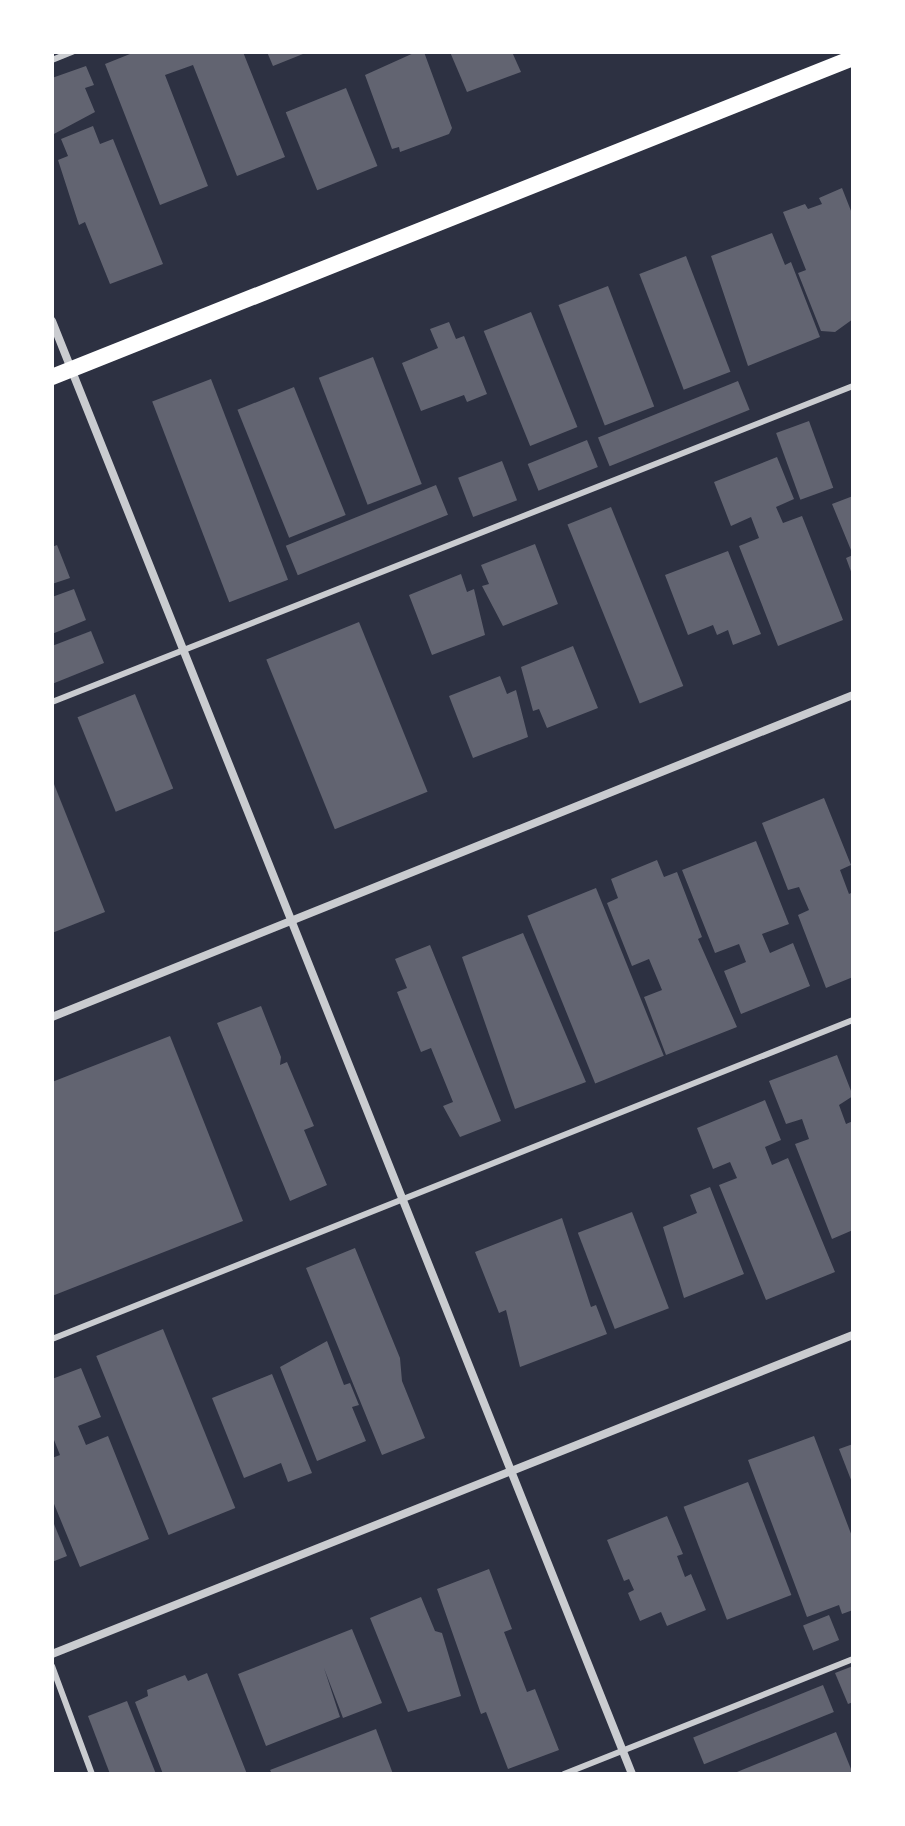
<!DOCTYPE html>
<style>
body{margin:0}
#map{position:relative;width:905px;height:1826px;overflow:hidden;background:#2d3142;font-family:"Work Sans",sans-serif}
div>[style]{position:absolute}
.building>*{inset:0;background:#626471;transform-origin:0 0}
.service>*{height:6px;margin:-3px;padding:0 3px;transform-origin:3px;border-radius:3px;background:#caccd0}
.minor>*{height:8px;margin:-4px;padding:0 4px;transform-origin:4px;border-radius:4px;background:#caccd0}
.secondary>*{height:16px;margin:-8px;padding:0 8px;transform-origin:8px;border-radius:8px;background:#fff}
span{translate:-50% -50%;white-space:nowrap;text-align:center;line-height:1.15;-webkit-text-stroke:8px #fff;paint-order:stroke}
.frame{position:absolute;inset:0;border:54px solid #fff;pointer-events:none}
</style>
<div id="map">
<div class="building">
<i style="clip-path:polygon(135px 52px,243px 52px,285px 157px,237px 176px,193px 65px,165px 75px,208px 186px,160px 205px,105px 64px)"></i>
<i style="clip-path:polygon(267px 52px,308px 52px,273px 66px)"></i>
<i style="clip-path:polygon(416px 52px,424px 52px,452px 128px,449px 134px,400px 152px,399px 147px,392px 149px,365px 75px)"></i>
<i style="clip-path:polygon(450px 52px,512px 52px,521px 72px,467px 92px)"></i>
<i style="clip-path:polygon(86px 66px,94px 85px,85px 88px,95px 112px,52px 135px,52px 78px)"></i>
<i style="left:346px;top:88px;width:84px;height:65px;rotate:68deg"></i>
<i style="clip-path:polygon(93px 126px,100px 144px,113px 139px,163px 264px,110px 284px,85px 222px,79px 225px,58px 160px,68px 156px,61px 139px)"></i>
<i style="clip-path:polygon(842px 188px,853px 216px,853px 319px,835px 332px,821px 331px,798px 273px,806px 270px,783px 212px,805px 204px,808px 209px,822px 204px,819px 198px)"></i>
<i style="clip-path:polygon(772px 233px,785px 265px,791px 262px,820px 337px,748px 366px,711px 256px)"></i>
<i style="left:686px;top:256px;width:124px;height:50px;rotate:69deg"></i>
<i style="left:608px;top:286px;width:129px;height:53px;rotate:69deg"></i>
<i style="left:531px;top:312px;width:124px;height:51px;rotate:68deg"></i>
<i style="clip-path:polygon(449px 322px,456px 339px,464px 336px,487px 394px,467px 402px,464px 395px,421px 411px,402px 363px,438px 348px,430px 329px)"></i>
<i style="left:373px;top:357px;width:136px;height:58px;rotate:69deg"></i>
<i style="left:211px;top:379px;width:215px;height:63px;rotate:69deg"></i>
<i style="left:738px;top:381px;width:31px;height:151px;rotate:68deg"></i>
<i style="left:294px;top:387px;width:138px;height:61px;rotate:68deg"></i>
<i style="left:809px;top:421px;width:71px;height:35px;rotate:70deg"></i>
<i style="left:587px;top:440px;width:29px;height:64px;rotate:68deg"></i>
<i style="clip-path:polygon(777px 457px,794px 499px,776px 507px,783px 523px,802px 516px,843px 620px,778px 646px,739px 546px,759px 538px,751px 517px,731px 526px,714px 482px)"></i>
<i style="left:502px;top:461px;width:42px;height:47px;rotate:69deg"></i>
<i style="left:436px;top:485px;width:32px;height:162px;rotate:68deg"></i>
<i style="clip-path:polygon(853px 496px,853px 577px,846px 558px,853px 555px,832px 504px)"></i>
<i style="left:611px;top:507px;width:193px;height:47px;rotate:68deg"></i>
<i style="clip-path:polygon(535px 544px,558px 604px,503px 626px,482px 586px,489px 584px,481px 565px)"></i>
<i style="clip-path:polygon(57px 545px,70px 578px,52px 584px,52px 547px)"></i>
<i style="clip-path:polygon(728px 551px,761px 634px,733px 645px,728px 630px,717px 635px,713px 625px,688px 635px,665px 575px)"></i>
<i style="clip-path:polygon(461px 574px,467px 592px,474px 589px,485px 635px,432px 655px,409px 595px)"></i>
<i style="clip-path:polygon(74px 589px,86px 620px,52px 634px,52px 597px)"></i>
<i style="left:359px;top:622px;width:183px;height:100px;rotate:68deg"></i>
<i style="clip-path:polygon(91px 631px,104px 663px,52px 684px,52px 646px)"></i>
<i style="clip-path:polygon(573px 646px,598px 708px,547px 728px,539px 709px,533px 711px,521px 667px)"></i>
<i style="clip-path:polygon(500px 676px,507px 694px,516px 690px,528px 737px,473px 758px,449px 696px)"></i>
<i style="left:135px;top:694px;width:102px;height:62px;rotate:68deg"></i>
<i style="clip-path:polygon(52px 779px,105px 912px,52px 933px)"></i>
<i style="clip-path:polygon(824px 798px,851px 865px,840px 870px,849px 894px,853px 892px,853px 977px,826px 988px,798px 915px,809px 910px,799px 887px,788px 890px,762px 823px)"></i>
<i style="clip-path:polygon(756px 841px,789px 924px,762px 934px,770px 953px,793px 943px,810px 986px,741px 1014px,724px 971px,746px 962px,739px 944px,715px 953px,682px 870px)"></i>
<i style="clip-path:polygon(657px 860px,664px 877px,677px 872px,702px 937px,698px 939px,737px 1027px,666px 1055px,644px 997px,662px 990px,649px 959px,632px 966px,607px 903px,618px 898px,611px 879px)"></i>
<i style="left:596px;top:888px;width:181px;height:74px;rotate:68deg"></i>
<i style="clip-path:polygon(523px 933px,586px 1082px,515px 1109px,462px 957px)"></i>
<i style="clip-path:polygon(430px 945px,501px 1121px,460px 1137px,443px 1106px,453px 1102px,431px 1048px,421px 1052px,397px 992px,407px 988px,395px 959px)"></i>
<i style="clip-path:polygon(261px 1006px,281px 1057px,280px 1065px,287px 1062px,314px 1126px,304px 1130px,327px 1185px,290px 1201px,217px 1023px)"></i>
<i style="clip-path:polygon(170px 1036px,243px 1221px,52px 1296px,52px 1082px)"></i>
<i style="clip-path:polygon(837px 1055px,853px 1096px,839px 1105px,846px 1124px,853px 1121px,853px 1230px,832px 1239px,795px 1144px,809px 1139px,802px 1119px,786px 1124px,769px 1081px)"></i>
<i style="clip-path:polygon(765px 1100px,781px 1140px,765px 1147px,772px 1165px,788px 1158px,835px 1272px,766px 1300px,719px 1185px,737px 1178px,730px 1162px,713px 1169px,697px 1128px)"></i>
<i style="clip-path:polygon(710px 1187px,744px 1274px,684px 1298px,663px 1227px,697px 1213px,690px 1195px)"></i>
<i style="left:632px;top:1212px;width:103px;height:58px;rotate:69deg"></i>
<i style="clip-path:polygon(562px 1218px,591px 1307px,596px 1305px,607px 1334px,520px 1367px,506px 1310px,499px 1313px,475px 1252px)"></i>
<i style="clip-path:polygon(355px 1248px,400px 1358px,402px 1381px,425px 1438px,382px 1455px,306px 1268px)"></i>
<i style="left:163px;top:1329px;width:193px;height:72px;rotate:68deg"></i>
<i style="clip-path:polygon(327px 1341px,344px 1385px,350px 1383px,359px 1405px,352px 1407px,366px 1441px,317px 1461px,280px 1367px)"></i>
<i style="clip-path:polygon(81px 1368px,101px 1417px,78px 1426px,86px 1445px,108px 1436px,149px 1539px,80px 1567px,52px 1499px,52px 1458px,60px 1455px,52px 1435px,52px 1379px)"></i>
<i style="clip-path:polygon(272px 1374px,312px 1473px,288px 1482px,281px 1463px,244px 1478px,212px 1398px)"></i>
<i style="clip-path:polygon(814px 1436px,853px 1539px,853px 1610px,842px 1614px,839px 1605px,807px 1617px,748px 1460px)"></i>
<i style="clip-path:polygon(853px 1444px,853px 1485px,839px 1449px)"></i>
<i style="left:748px;top:1482px;width:121px;height:69px;rotate:69deg"></i>
<i style="clip-path:polygon(667px 1516px,683px 1554px,677px 1556px,685px 1577px,691px 1574px,706px 1610px,667px 1626px,661px 1612px,640px 1621px,628px 1593px,634px 1590px,629px 1579px,624px 1581px,607px 1540px)"></i>
<i style="clip-path:polygon(52px 1519px,67px 1556px,52px 1562px)"></i>
<i style="clip-path:polygon(489px 1569px,512px 1629px,504px 1632px,527px 1692px,535px 1689px,559px 1750px,508px 1769px,486px 1712px,481px 1714px,437px 1589px)"></i>
<i style="clip-path:polygon(421px 1597px,435px 1631px,442px 1633px,461px 1696px,408px 1712px,370px 1618px)"></i>
<i style="left:829px;top:1615px;width:27px;height:28px;rotate:68deg"></i>
<i style="clip-path:polygon(352px 1629px,382px 1703px,343px 1718px,324px 1668px,340px 1717px,266px 1746px,238px 1674px)"></i>
<i style="clip-path:polygon(853px 1666px,853px 1702px,848px 1704px,835px 1673px)"></i>
<i style="clip-path:polygon(207px 1673px,247px 1774px,163px 1774px,135px 1702px,148px 1696px,147px 1690px,185px 1675px,188px 1681px)"></i>
<i style="left:823px;top:1685px;width:29px;height:140px;rotate:68deg"></i>
<i style="clip-path:polygon(127px 1701px,156px 1774px,110px 1774px,88px 1716px)"></i>
<i style="clip-path:polygon(376px 1729px,393px 1774px,272px 1774px,270px 1770px)"></i>
<i style="clip-path:polygon(836px 1732px,853px 1774px,732px 1774px)"></i>
</div>
<div class="service">
<i style="left:52px;top:60px;width:22px;rotate:-22deg"></i>
<i style="left:52px;top:702px;width:861px;rotate:-21.53deg"></i>
<i style="left:52px;top:1339px;width:862px;rotate:-21.72deg"></i>
<i style="left:52px;top:1666px;width:115px;rotate:69.7deg"></i>
<i style="left:564px;top:1774px;width:311px;rotate:-21.7deg"></i>
</div>
<div class="minor">
<i style="left:52px;top:321px;width:1564px;rotate:68.24deg"></i>
<i style="left:52px;top:1017px;width:863px;rotate:-21.9deg"></i>
<i style="left:52px;top:1654px;width:862px;rotate:-21.72deg"></i>
</div>
<div class="secondary">
<i style="left:52px;top:377px;width:862px;rotate:-21.72deg"></i>
</div>
<div class="frame"></div>
</div>
